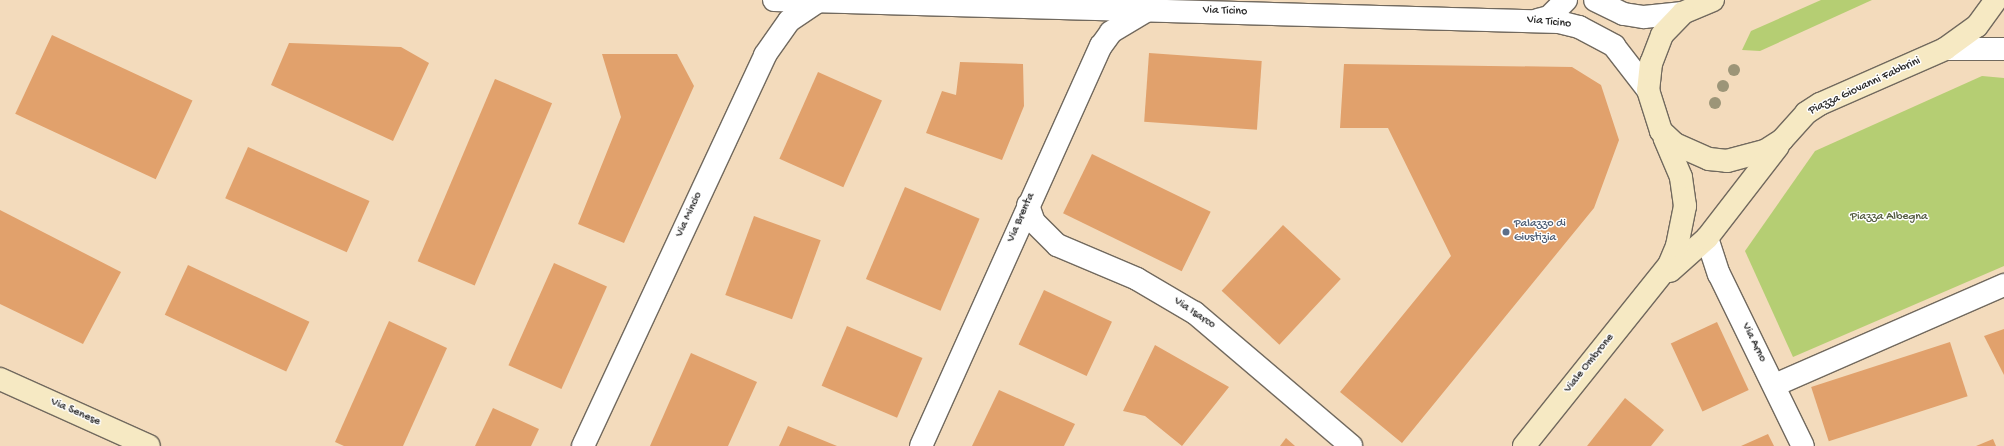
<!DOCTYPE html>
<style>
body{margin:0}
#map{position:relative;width:2004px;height:446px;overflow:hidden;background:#f3dbbc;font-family:"Gochi Hand",sans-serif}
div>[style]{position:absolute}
.green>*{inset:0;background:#b5ce73}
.building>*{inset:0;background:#e1a16c;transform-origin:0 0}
.roads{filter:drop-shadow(1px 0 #71695e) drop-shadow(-1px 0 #71695e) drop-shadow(0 1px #71695e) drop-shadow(0 -1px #71695e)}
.minor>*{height:22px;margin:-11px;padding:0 11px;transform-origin:11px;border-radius:11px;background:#fff}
.secondary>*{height:22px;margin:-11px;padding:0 11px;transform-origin:11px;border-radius:11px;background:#f6e9c3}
.trees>*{width:12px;height:12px;margin:-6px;border-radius:50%;background:#9c9578}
.dots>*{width:11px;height:11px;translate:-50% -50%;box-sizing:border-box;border:2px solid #fff;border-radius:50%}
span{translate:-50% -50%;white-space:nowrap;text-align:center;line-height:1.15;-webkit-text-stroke:3px #fff;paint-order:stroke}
.street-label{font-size:12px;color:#2b2b2b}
.park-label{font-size:12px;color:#545c41}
.service-label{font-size:12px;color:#4e5e75}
.left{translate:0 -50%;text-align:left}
</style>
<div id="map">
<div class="green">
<i style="clip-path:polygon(1821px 0,1872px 0,1760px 51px,1742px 50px,1751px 31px)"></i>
<i style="clip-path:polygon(1982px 76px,2004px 78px,2004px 266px,1793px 357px,1745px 251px,1815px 151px)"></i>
</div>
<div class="building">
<i style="left:52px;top:35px;width:155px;height:87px;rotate:25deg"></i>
<i style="clip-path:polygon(289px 43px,401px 47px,429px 63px,393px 141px,271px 85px)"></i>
<i style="left:1149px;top:53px;width:113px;height:69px;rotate:4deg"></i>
<i style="clip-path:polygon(602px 54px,677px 54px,694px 86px,624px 243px,578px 224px,621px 117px)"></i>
<i style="clip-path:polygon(960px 62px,1023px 64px,1024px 106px,1002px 160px,926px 133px,942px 91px,956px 95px)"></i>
<i style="clip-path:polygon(1344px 64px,1572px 67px,1601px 85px,1619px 140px,1594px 208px,1402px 443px,1340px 392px,1451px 256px,1388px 128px,1340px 128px)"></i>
<i style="left:818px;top:72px;width:70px;height:95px;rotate:24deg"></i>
<i style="left:495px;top:79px;width:62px;height:198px;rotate:23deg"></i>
<i style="left:248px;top:147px;width:133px;height:56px;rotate:24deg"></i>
<i style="left:1092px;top:154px;width:132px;height:66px;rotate:26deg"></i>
<i style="left:905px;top:187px;width:81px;height:100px;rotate:23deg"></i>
<i style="clip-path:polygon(0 210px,121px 272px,83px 344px,0 304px)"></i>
<i style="left:754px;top:216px;width:71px;height:84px;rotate:20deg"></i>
<i style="left:1283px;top:225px;width:79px;height:90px;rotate:43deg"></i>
<i style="left:554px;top:263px;width:58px;height:112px;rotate:24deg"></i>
<i style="left:188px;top:265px;width:134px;height:55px;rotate:25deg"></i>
<i style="left:1044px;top:290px;width:75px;height:60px;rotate:25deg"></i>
<i style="clip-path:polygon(389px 321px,447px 348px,403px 446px,344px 446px,335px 442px)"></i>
<i style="left:1717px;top:322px;width:75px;height:51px;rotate:65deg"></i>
<i style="left:847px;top:326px;width:82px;height:65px;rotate:23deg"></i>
<i style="clip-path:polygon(2004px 329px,2004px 375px,1984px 336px)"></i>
<i style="left:1950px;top:342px;width:57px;height:146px;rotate:72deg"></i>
<i style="clip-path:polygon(1155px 345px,1229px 387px,1182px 446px,1145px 416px,1123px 411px)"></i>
<i style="clip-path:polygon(691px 353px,757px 382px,728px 446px,650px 446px)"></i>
<i style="clip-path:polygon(999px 390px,1075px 424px,1064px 446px,972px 446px)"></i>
<i style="clip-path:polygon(1625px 398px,1664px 430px,1651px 446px,1587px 446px)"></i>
<i style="clip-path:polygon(493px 408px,539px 429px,531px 446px,475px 446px)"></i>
<i style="clip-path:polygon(788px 426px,837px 446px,779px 446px)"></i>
<i style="clip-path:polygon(1768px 434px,1774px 446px,1741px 446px)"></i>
<i style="clip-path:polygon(1286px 438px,1295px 446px,1280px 446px)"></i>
<i style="clip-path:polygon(1993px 439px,1996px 446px,1976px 446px)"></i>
</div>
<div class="roads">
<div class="minor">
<i style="left:774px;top:0;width:785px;rotate:1.61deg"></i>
<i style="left:1559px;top:22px;width:21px;rotate:14deg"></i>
<i style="left:1579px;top:27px;width:40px;rotate:28deg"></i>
<i style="left:1614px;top:46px;width:56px;rotate:52.3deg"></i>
<i style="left:1595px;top:0;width:32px;rotate:26deg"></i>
<i style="left:1624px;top:14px;width:20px;rotate:9deg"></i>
<i style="left:1644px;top:17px;width:39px;rotate:-6deg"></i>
<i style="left:1538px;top:20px;width:11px;rotate:-15deg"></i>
<i style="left:1549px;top:17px;width:24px;rotate:-45deg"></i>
<i style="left:1945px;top:49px;width:59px"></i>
<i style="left:1028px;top:205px;width:18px;rotate:71deg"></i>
<i style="left:1034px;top:222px;width:33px;rotate:45deg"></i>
<i style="left:1057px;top:245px;width:87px;rotate:23deg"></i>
<i style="left:1137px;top:279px;width:67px;rotate:30.4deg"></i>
<i style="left:1195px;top:313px;width:205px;rotate:40.4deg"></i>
<i style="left:1707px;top:238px;width:38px;rotate:72deg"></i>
<i style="left:1719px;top:274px;width:191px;rotate:64deg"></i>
<i style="left:1775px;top:385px;width:250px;rotate:-23.6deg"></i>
<i style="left:583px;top:446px;width:431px;rotate:-65deg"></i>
<i style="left:765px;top:55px;width:42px;rotate:-54.8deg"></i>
<i style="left:789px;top:21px;width:34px;rotate:-34deg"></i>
<i style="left:817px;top:2px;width:4px;rotate:-146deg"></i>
<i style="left:921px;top:446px;width:439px;rotate:-65.8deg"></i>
<i style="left:1101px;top:46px;width:17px;rotate:-54deg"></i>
<i style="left:1111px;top:32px;width:41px;rotate:-31deg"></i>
</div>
<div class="secondary">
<i style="left:1713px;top:0;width:33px;rotate:157deg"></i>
<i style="left:1683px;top:13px;width:30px;rotate:134deg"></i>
<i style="left:1662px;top:35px;width:30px;rotate:111deg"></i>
<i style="left:1651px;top:63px;width:27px;rotate:96deg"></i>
<i style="left:1648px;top:90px;width:43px;rotate:72.4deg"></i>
<i style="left:1661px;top:131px;width:19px;rotate:43deg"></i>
<i style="left:1675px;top:144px;width:37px;rotate:24deg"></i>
<i style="left:1709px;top:159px;width:18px;rotate:6deg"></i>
<i style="left:1727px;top:161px;width:39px;rotate:-15deg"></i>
<i style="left:1765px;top:151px;width:20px;rotate:-33deg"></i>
<i style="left:1782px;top:140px;width:36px;rotate:-48deg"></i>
<i style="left:1806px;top:113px;width:17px;rotate:-33deg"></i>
<i style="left:1820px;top:104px;width:137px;rotate:-23.7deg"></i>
<i style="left:1945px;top:49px;width:39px;rotate:-36deg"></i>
<i style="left:1977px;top:26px;width:32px;rotate:-54deg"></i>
<i style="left:1670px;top:271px;width:50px;rotate:-41.7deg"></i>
<i style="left:1707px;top:238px;width:116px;rotate:-52.3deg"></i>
<i style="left:0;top:379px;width:163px;rotate:24.2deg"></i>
<i style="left:1524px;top:446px;width:232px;rotate:-51.3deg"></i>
<i style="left:1669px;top:265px;width:21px;rotate:-67deg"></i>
<i style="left:1677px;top:246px;width:41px;rotate:-78.7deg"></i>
<i style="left:1685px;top:206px;width:29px;rotate:-98deg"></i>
<i style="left:1681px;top:177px;width:43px;rotate:-113deg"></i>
</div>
</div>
<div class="trees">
<i style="left:1734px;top:70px"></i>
<i style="left:1723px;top:86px"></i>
<i style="left:1715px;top:103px"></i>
</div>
<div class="dots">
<i style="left:1506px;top:232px;background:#5c6f8a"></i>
</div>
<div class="street-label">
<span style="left:1225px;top:12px;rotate:2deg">Via Ticino</span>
<span style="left:1549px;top:23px;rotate:6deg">Via Ticino</span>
<span style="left:1865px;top:87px;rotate:-25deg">Piazza Giovanni Fabbrini</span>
<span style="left:690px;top:215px;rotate:-65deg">Via Mincio</span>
<span style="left:1022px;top:218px;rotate:-66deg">Via Brenta</span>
<span style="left:1194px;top:314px;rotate:34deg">Via Isarco</span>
<span style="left:1753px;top:343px;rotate:64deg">Via Arno</span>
<span style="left:1590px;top:364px;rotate:-51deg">Viale Ombrone</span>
<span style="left:75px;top:413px;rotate:24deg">Via Senese</span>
</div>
<div class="park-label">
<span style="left:1889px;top:218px">Piazza Albegna</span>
</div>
<div class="service-label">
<span class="left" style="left:1514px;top:232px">Palazzo di<br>Giustizia</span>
</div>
</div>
